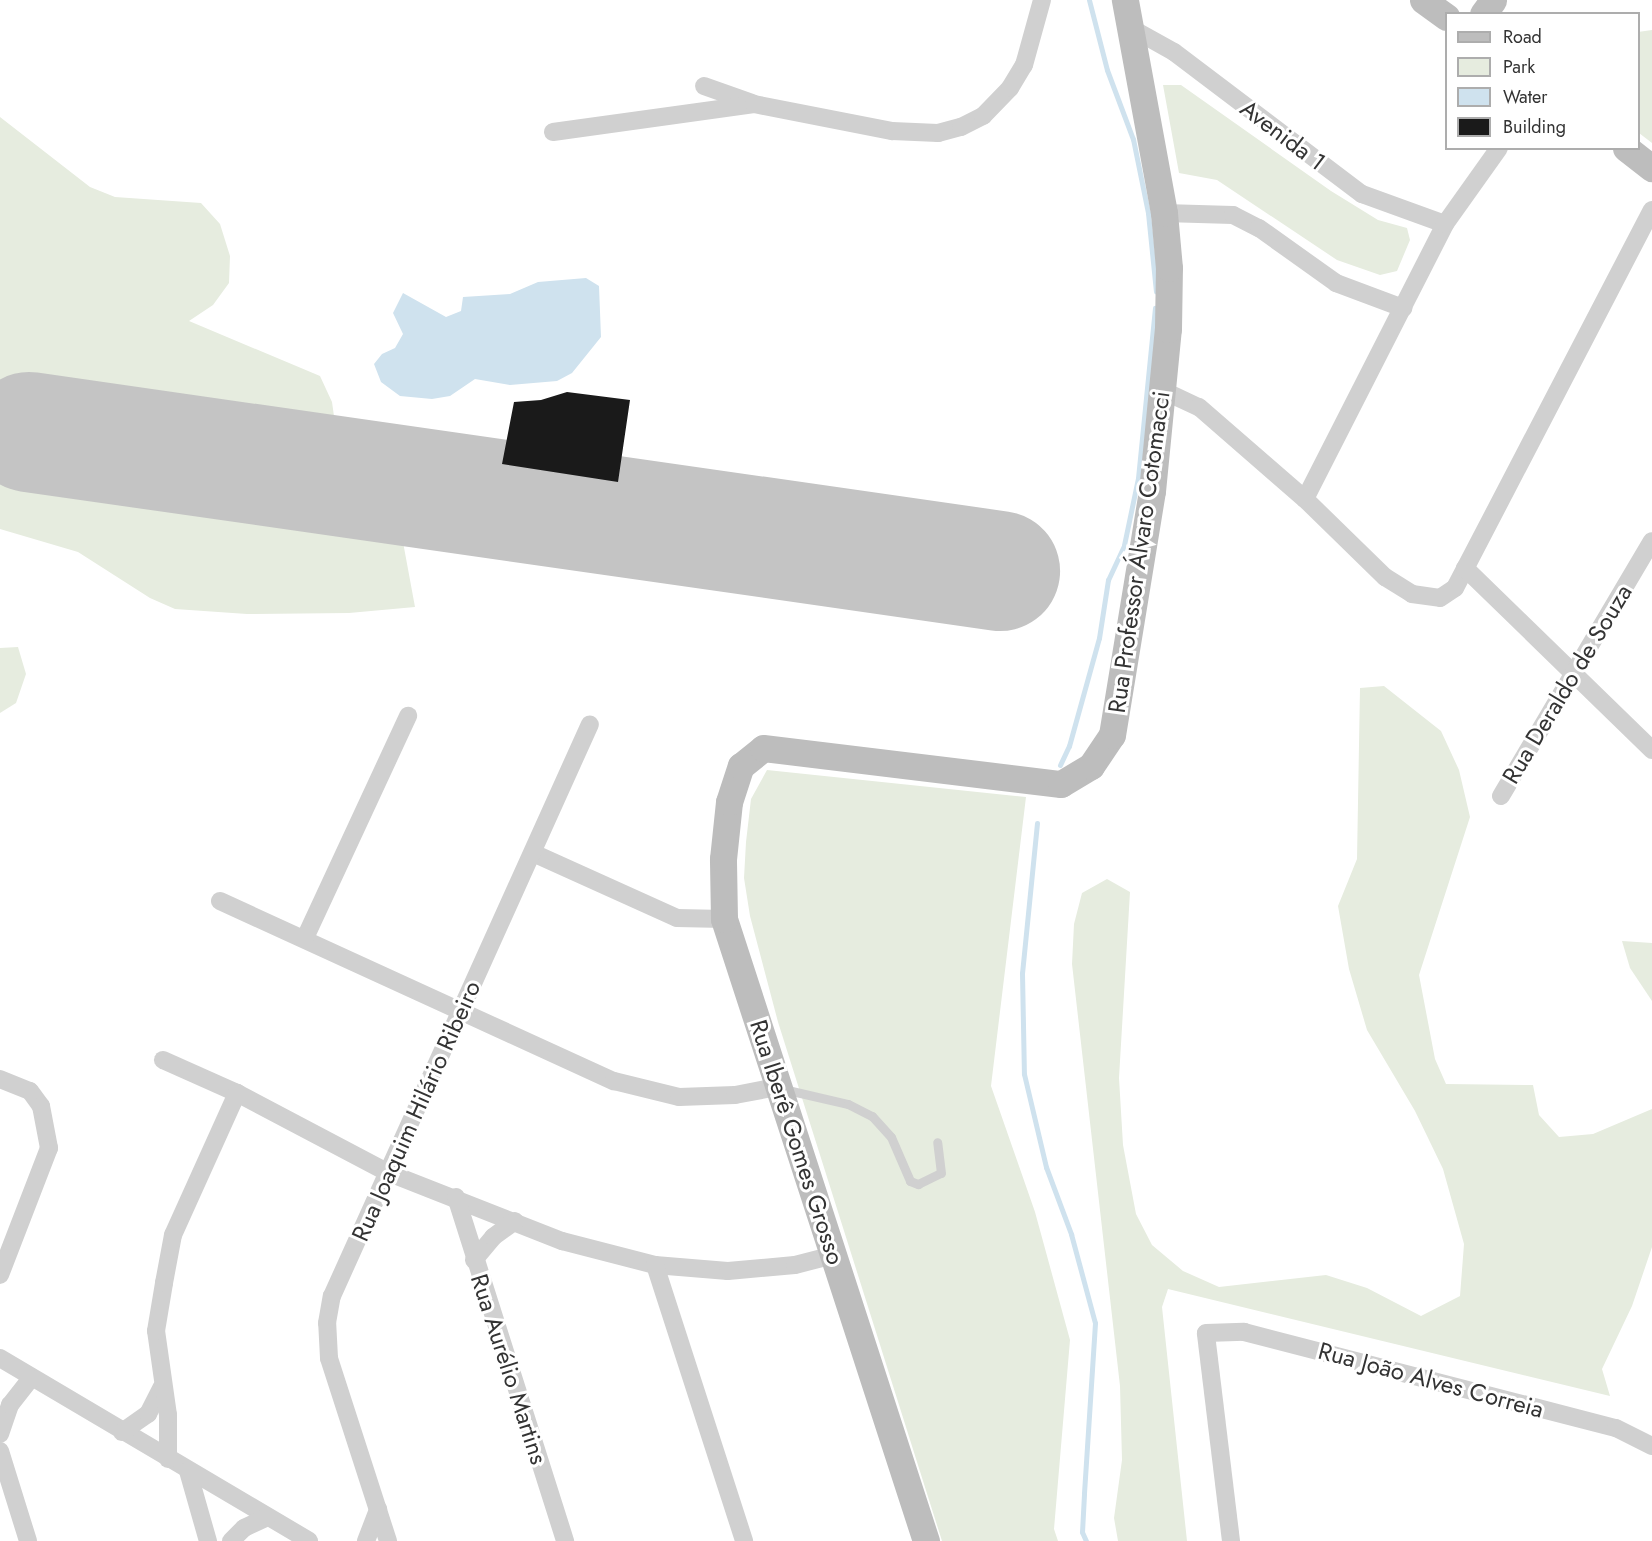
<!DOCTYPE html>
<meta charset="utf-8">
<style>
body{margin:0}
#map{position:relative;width:1652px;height:1541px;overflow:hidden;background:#fff;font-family:Jost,sans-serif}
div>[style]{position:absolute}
.green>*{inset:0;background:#e6ecdf}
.water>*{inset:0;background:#cfe2ee}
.stream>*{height:5px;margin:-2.5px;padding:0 2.5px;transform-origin:2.5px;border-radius:2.5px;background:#cfe2ee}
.runway>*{height:120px;margin:-60px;padding:0 60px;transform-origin:60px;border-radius:60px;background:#c4c4c4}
.building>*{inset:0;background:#1a1a1a}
.lane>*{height:9px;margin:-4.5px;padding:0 4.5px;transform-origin:4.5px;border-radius:4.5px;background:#d0d0d0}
.street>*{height:18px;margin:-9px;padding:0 9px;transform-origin:9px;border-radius:9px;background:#d0d0d0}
.secondary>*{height:27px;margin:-13.5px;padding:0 13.5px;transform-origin:13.5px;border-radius:13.5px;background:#bdbdbd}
span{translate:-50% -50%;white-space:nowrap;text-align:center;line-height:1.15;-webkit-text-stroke:6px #fff;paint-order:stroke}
.street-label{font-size:24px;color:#333}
.legend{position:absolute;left:1445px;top:12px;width:195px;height:138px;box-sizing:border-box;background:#fff;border:2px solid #adadad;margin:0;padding:8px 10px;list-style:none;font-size:18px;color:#333}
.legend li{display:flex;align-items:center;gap:12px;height:30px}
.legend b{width:30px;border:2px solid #adadad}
</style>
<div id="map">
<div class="green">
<i style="clip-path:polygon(1652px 30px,1652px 143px,1639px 133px,1638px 32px)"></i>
<i style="clip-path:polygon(1163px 85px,1181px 85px,1331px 191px,1378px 220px,1407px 228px,1410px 240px,1397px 271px,1380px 275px,1337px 260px,1217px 180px,1179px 173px)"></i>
<i style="clip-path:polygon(0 117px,90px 187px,115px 197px,201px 203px,220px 224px,230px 256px,229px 283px,213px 305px,189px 321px,320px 376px,332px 402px,336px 430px,308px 434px,282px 431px,224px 422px,168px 405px,113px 395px,85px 400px,32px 419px,29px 445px,50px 443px,318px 479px,398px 515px,415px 607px,349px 613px,247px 614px,175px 609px,150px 598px,78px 552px,0 529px)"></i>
<i style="clip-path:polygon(18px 647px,26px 674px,16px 703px,0 713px,0 648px)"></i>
<i style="clip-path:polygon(1384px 686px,1441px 731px,1459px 770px,1470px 817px,1419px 975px,1435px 1059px,1446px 1084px,1533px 1085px,1539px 1115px,1559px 1137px,1593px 1134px,1652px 1109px,1652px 1247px,1632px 1306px,1602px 1369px,1610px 1396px,1168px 1289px,1162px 1307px,1187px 1541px,1118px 1541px,1114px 1518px,1122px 1460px,1120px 1386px,1072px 964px,1074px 924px,1082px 893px,1107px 879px,1130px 892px,1119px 1078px,1123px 1145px,1136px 1214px,1152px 1245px,1183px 1271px,1219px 1287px,1326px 1275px,1367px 1288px,1421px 1316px,1460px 1296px,1464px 1244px,1443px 1169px,1415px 1111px,1367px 1030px,1349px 969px,1338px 906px,1357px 859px,1360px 688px)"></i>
<i style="clip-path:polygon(767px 770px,1026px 797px,991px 1086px,1035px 1212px,1070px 1340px,1054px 1529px,1058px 1541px,942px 1541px,778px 1022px,750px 916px,744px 878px,746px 842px,751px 799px)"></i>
<i style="clip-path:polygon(1622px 941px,1652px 943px,1652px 1001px,1630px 968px)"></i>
</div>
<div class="water">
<i style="clip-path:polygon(586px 278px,599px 286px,601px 337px,572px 373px,557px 381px,510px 385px,475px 379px,450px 396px,432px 399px,400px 396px,381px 382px,374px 364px,382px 354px,395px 348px,403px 334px,393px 313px,403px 293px,446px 317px,461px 311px,463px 297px,510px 294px,538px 282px)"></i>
</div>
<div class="stream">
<i style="left:1089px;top:0;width:72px;rotate:75.6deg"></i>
<i style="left:1107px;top:70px;width:74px;rotate:69.4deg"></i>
<i style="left:1133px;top:139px;width:76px;rotate:78.5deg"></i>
<i style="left:1148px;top:213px;width:79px;rotate:84.2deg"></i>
<i style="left:1060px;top:765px;width:21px;rotate:-65deg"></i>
<i style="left:1069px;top:746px;width:112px;rotate:-74.5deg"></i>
<i style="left:1099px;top:638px;width:59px;rotate:-81.2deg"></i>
<i style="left:1108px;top:580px;width:38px;rotate:-65deg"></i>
<i style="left:1124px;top:545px;width:68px;rotate:-78.2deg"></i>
<i style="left:1138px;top:478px;width:171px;rotate:-84.3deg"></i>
<i style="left:1037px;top:823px;width:151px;rotate:95.7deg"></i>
<i style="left:1022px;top:973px;width:101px;rotate:88.9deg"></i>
<i style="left:1024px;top:1074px;width:96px;rotate:76.7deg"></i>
<i style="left:1046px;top:1167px;width:72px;rotate:69.5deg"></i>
<i style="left:1071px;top:1234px;width:92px;rotate:74.9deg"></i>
<i style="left:1095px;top:1323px;width:171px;rotate:93.7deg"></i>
<i style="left:1084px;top:1494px;width:38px;rotate:93deg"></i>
<i style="left:1082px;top:1532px;width:10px;rotate:66deg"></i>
</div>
<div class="runway">
<i style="left:29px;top:432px;width:981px;rotate:8.15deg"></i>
</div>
<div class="building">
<i style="clip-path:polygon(567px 392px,630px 400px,618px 482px,502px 464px,514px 402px,541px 400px)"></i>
</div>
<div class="lane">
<i style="left:783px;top:1089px;width:67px;rotate:13deg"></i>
<i style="left:848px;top:1104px;width:27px;rotate:27deg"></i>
<i style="left:872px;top:1116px;width:28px;rotate:48deg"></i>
<i style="left:891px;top:1137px;width:48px;rotate:66.6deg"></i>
<i style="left:910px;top:1181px;width:9px;rotate:21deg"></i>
<i style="left:918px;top:1184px;width:25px;rotate:-26deg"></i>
<i style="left:941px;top:1173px;width:31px;rotate:-97deg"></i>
</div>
<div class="street">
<i style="left:1131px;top:28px;width:49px;rotate:29.2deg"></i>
<i style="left:1174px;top:52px;width:236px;rotate:37.1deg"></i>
<i style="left:1362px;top:194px;width:88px;rotate:19.9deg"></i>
<i style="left:704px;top:86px;width:51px;rotate:19.5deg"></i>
<i style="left:553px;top:132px;width:203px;rotate:-7.9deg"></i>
<i style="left:754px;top:104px;width:141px;rotate:11.1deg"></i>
<i style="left:892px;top:131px;width:46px;rotate:2.5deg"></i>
<i style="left:938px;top:133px;width:24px;rotate:-15deg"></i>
<i style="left:961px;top:127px;width:25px;rotate:-27deg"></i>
<i style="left:983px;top:116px;width:39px;rotate:-46deg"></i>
<i style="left:1010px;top:88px;width:27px;rotate:-59deg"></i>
<i style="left:1024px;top:65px;width:67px;rotate:-74.5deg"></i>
<i style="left:1164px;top:213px;width:69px;rotate:1.7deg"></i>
<i style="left:1233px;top:215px;width:29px;rotate:27deg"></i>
<i style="left:1259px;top:228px;width:95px;rotate:35.5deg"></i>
<i style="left:1336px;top:283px;width:72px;rotate:20.5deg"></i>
<i style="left:1164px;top:391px;width:38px;rotate:25deg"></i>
<i style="left:1199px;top:407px;width:140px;rotate:41deg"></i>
<i style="left:1305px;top:499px;width:112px;rotate:44.3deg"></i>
<i style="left:1385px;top:577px;width:32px;rotate:32deg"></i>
<i style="left:1412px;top:594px;width:28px;rotate:8deg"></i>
<i style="left:1440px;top:598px;width:18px;rotate:-34deg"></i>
<i style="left:1455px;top:588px;width:426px;rotate:-62.5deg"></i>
<i style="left:1305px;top:499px;width:309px;rotate:-63deg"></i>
<i style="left:1445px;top:224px;width:93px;rotate:-54.6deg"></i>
<i style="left:1465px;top:568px;width:261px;rotate:44.2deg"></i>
<i style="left:1501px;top:796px;width:296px;rotate:-59.4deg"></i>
<i style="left:533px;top:853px;width:158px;rotate:24.3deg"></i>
<i style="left:677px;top:918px;width:47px;rotate:1.2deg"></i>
<i style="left:220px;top:901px;width:433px;rotate:24.6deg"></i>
<i style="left:614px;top:1081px;width:67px;rotate:13.8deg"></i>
<i style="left:679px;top:1097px;width:56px;rotate:-2deg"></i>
<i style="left:735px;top:1095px;width:43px;rotate:-10.8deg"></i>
<i style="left:305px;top:938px;width:245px;rotate:-65.1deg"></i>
<i style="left:163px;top:1060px;width:81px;rotate:24deg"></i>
<i style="left:237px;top:1093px;width:172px;rotate:27.8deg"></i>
<i style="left:389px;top:1173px;width:186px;rotate:21.5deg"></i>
<i style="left:562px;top:1241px;width:96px;rotate:14.5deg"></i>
<i style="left:655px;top:1265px;width:73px;rotate:4.7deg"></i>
<i style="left:728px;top:1271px;width:67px;rotate:-5.1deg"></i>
<i style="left:795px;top:1265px;width:40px;rotate:-14.4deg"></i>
<i style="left:0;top:1079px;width:32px;rotate:22deg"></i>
<i style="left:30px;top:1091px;width:19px;rotate:54deg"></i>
<i style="left:41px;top:1106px;width:43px;rotate:79.2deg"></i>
<i style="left:49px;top:1148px;width:136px;rotate:111.1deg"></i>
<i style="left:456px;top:1197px;width:361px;rotate:72.4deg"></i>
<i style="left:474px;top:1260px;width:30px;rotate:-50deg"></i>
<i style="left:493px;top:1237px;width:27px;rotate:-36deg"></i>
<i style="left:655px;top:1265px;width:290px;rotate:72.1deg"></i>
<i style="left:0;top:1358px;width:359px;rotate:30.6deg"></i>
<i style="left:122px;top:1432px;width:32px;rotate:-35deg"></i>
<i style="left:148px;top:1414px;width:30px;rotate:-63deg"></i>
<i style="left:0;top:1434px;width:31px;rotate:-71deg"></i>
<i style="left:10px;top:1405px;width:34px;rotate:-52deg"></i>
<i style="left:0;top:1451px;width:94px;rotate:72.7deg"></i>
<i style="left:168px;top:1459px;width:44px;rotate:-90deg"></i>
<i style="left:168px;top:1415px;width:85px;rotate:-98.1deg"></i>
<i style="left:156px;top:1331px;width:49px;rotate:-80.5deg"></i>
<i style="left:164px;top:1283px;width:49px;rotate:-79.4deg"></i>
<i style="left:173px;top:1235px;width:156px;rotate:-65.7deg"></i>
<i style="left:188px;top:1471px;width:73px;rotate:74.1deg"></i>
<i style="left:231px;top:1541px;width:18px;rotate:-45deg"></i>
<i style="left:244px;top:1528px;width:26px;rotate:-25deg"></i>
<i style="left:366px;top:1541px;width:34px;rotate:-69deg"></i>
<i style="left:388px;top:1541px;width:192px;rotate:-107.9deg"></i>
<i style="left:329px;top:1358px;width:35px;rotate:-93deg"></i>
<i style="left:327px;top:1323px;width:27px;rotate:-80deg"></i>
<i style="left:332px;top:1296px;width:627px;rotate:-65.72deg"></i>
<i style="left:1231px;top:1541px;width:209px;rotate:-96.9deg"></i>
<i style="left:1206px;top:1333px;width:38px;rotate:-2deg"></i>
<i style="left:1244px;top:1332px;width:384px;rotate:14.5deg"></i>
<i style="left:1616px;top:1428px;width:40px;rotate:26.6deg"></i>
</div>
<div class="secondary">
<i style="left:1423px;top:0;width:29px;rotate:36deg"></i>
<i style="left:1483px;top:14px;width:17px;rotate:-54deg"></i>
<i style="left:1626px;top:148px;width:33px;rotate:38deg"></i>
<i style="left:926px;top:1541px;width:654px;rotate:-107.99deg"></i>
<i style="left:724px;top:919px;width:60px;rotate:-91deg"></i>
<i style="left:723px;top:859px;width:57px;rotate:-84deg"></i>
<i style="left:729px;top:802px;width:38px;rotate:-72deg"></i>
<i style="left:741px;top:766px;width:28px;rotate:-39deg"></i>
<i style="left:763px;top:748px;width:300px;rotate:6.9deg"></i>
<i style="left:1061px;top:784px;width:35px;rotate:-31deg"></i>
<i style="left:1091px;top:766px;width:37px;rotate:-56deg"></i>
<i style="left:1112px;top:735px;width:247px;rotate:-80.7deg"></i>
<i style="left:1152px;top:491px;width:163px;rotate:-84.4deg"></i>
<i style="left:1168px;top:329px;width:61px;rotate:-89.1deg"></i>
<i style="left:1169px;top:268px;width:55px;rotate:-95.2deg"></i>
<i style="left:1164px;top:213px;width:217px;rotate:-100.4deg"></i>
</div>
<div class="street-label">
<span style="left:1283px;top:135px;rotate:37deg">Avenida 1</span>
<span style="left:1139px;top:552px;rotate:-82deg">Rua Professor Álvaro Cotomacci</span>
<span style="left:1567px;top:684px;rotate:-59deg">Rua Deraldo de Souza</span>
<span style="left:416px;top:1111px;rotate:-66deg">Rua Joaquim Hilário Ribeiro</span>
<span style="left:797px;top:1142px;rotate:72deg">Rua Iberê Gomes Grosso</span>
<span style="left:509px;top:1369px;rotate:72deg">Rua Aurélio Martins</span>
<span style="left:1431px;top:1380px;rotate:15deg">Rua João Alves Correia</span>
</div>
<ul class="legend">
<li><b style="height:8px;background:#bdbdbd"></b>Road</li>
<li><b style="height:16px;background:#e6ecdf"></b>Park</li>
<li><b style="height:16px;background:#cfe2ee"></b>Water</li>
<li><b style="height:16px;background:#1a1a1a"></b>Building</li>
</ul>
</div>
